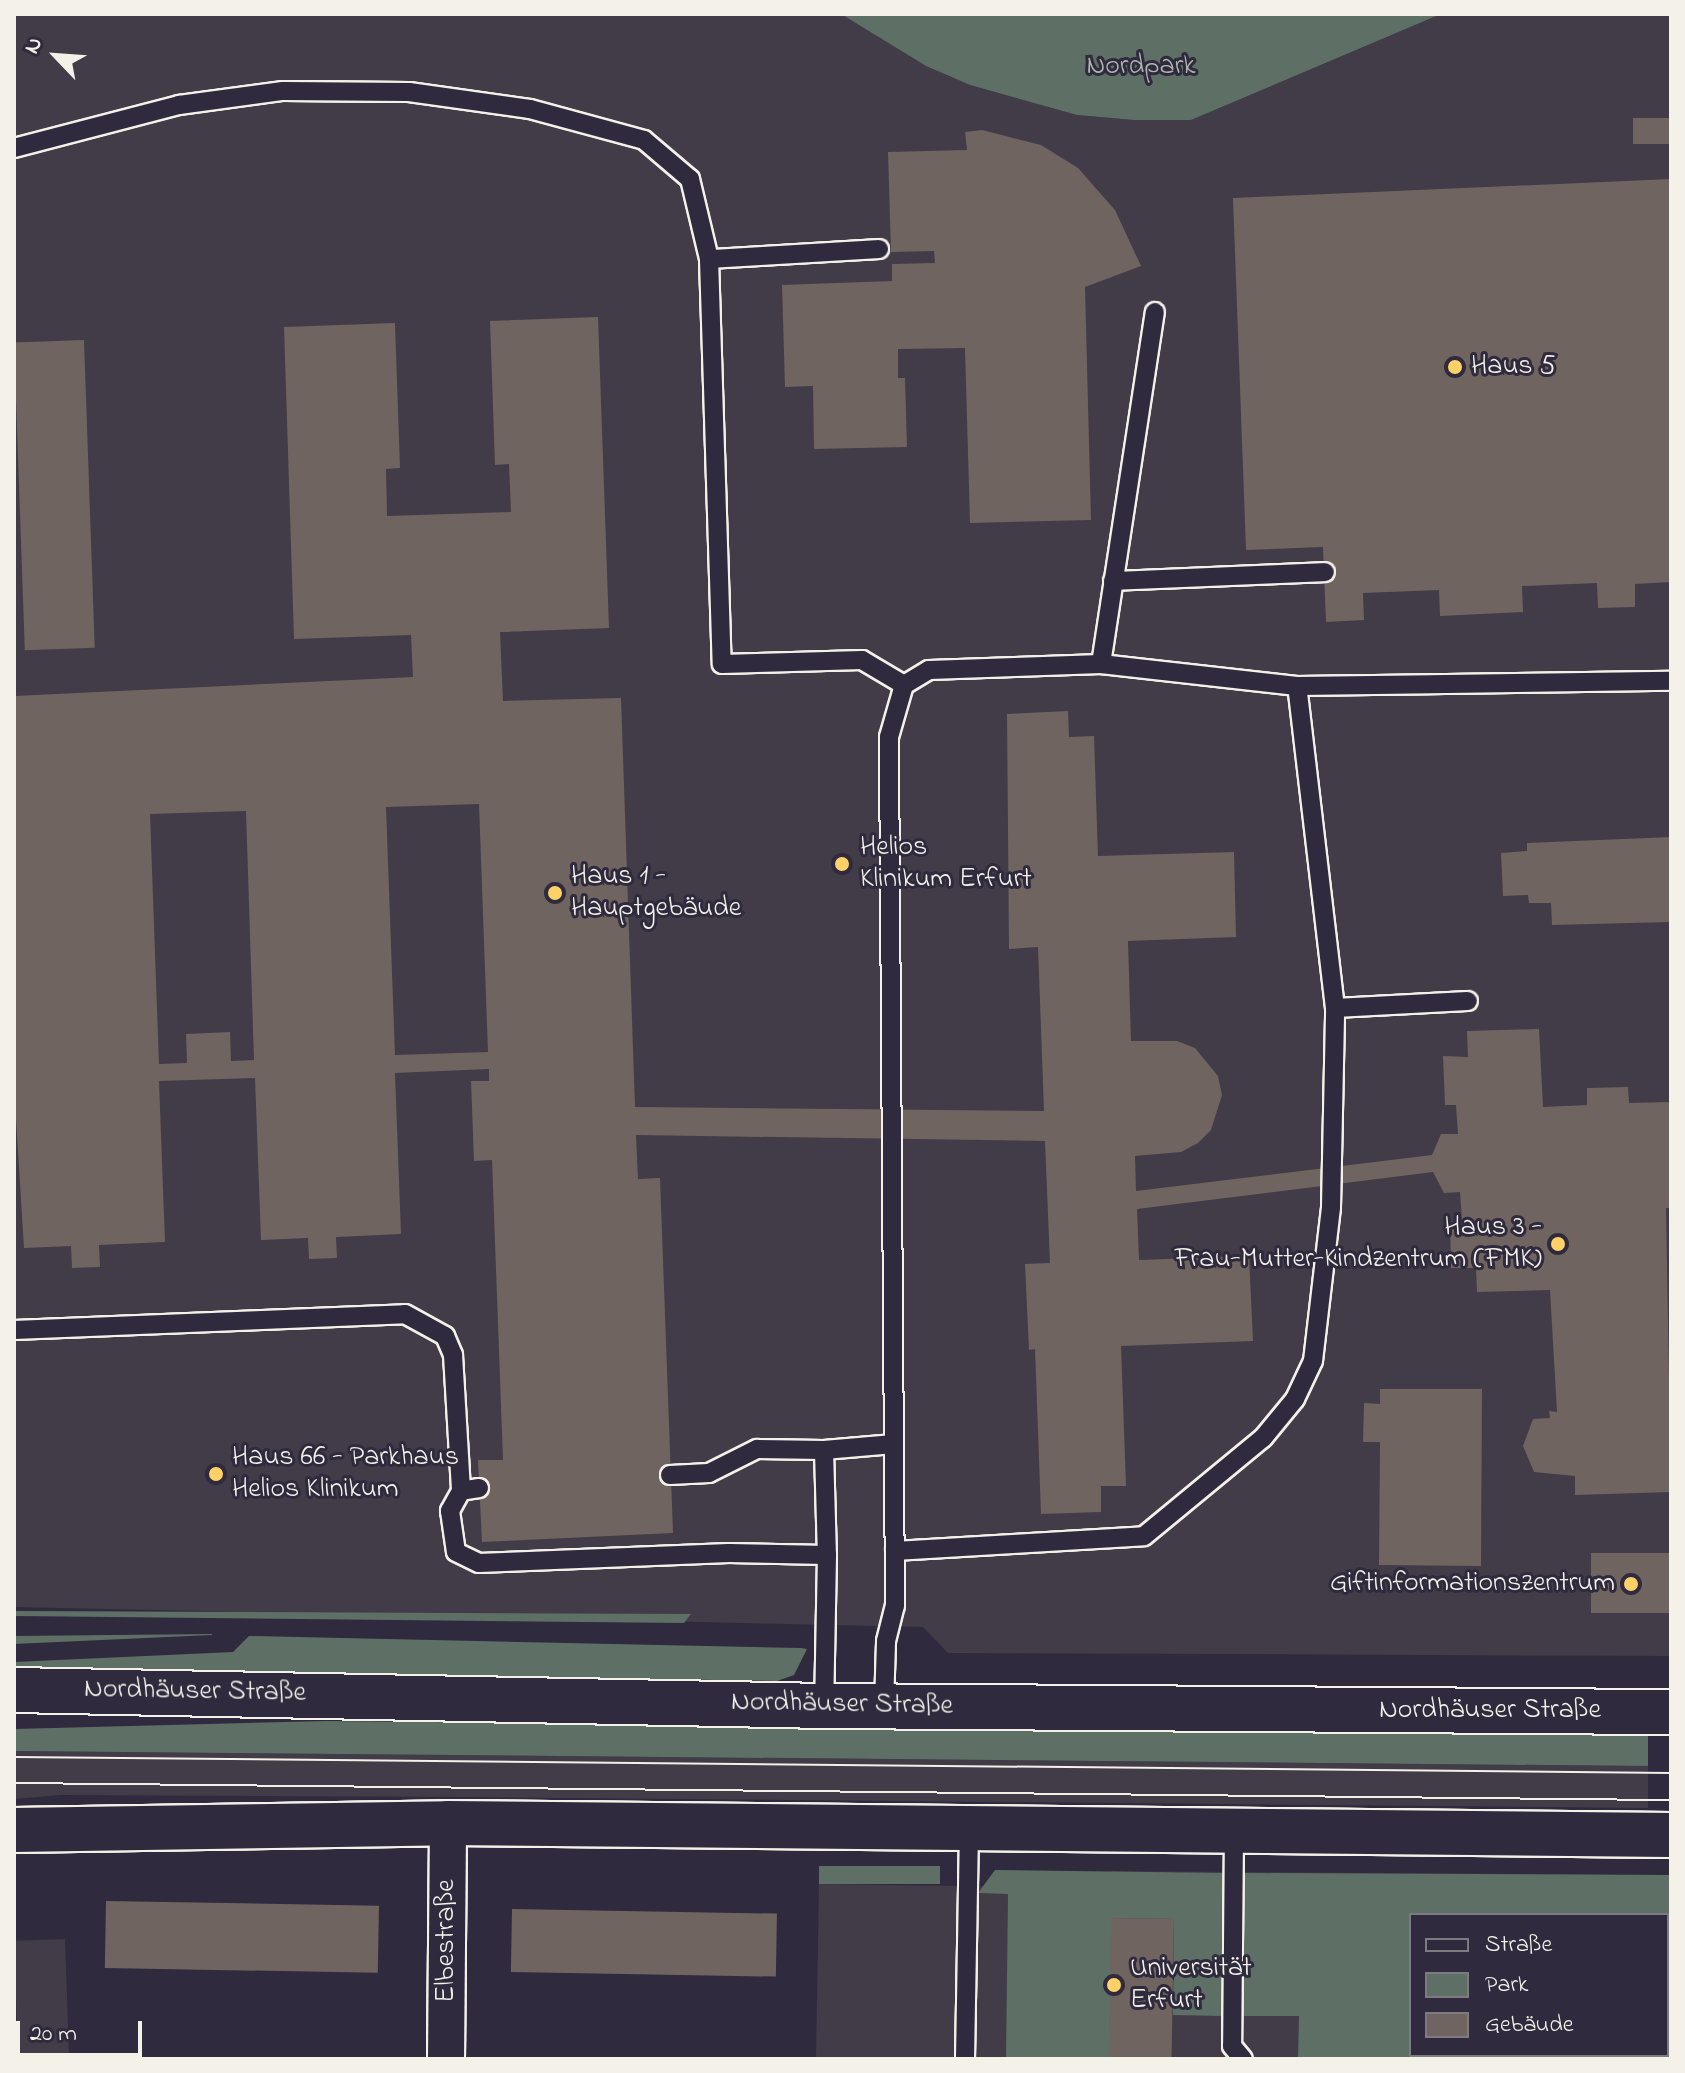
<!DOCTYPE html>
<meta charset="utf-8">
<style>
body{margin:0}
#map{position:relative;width:1685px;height:2073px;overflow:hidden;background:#2f2a3d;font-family:"Indie Flower",sans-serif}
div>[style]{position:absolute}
.built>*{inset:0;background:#423b48;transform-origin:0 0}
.green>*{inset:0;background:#5e6f66;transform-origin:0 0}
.building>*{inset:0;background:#706460;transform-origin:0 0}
.roads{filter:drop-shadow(2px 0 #f4f1e8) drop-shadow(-2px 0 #f4f1e8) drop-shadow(0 2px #f4f1e8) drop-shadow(0 -2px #f4f1e8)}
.lane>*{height:18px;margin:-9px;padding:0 9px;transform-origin:9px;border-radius:9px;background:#2f2a3d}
.street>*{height:36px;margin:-18px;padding:0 18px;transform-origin:18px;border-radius:18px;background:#2f2a3d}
.secondary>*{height:44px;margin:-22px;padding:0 22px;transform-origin:22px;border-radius:22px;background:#2f2a3d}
.tram>*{height:2px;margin:-1px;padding:0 1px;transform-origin:1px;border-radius:1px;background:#f4f1e8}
.dots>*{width:22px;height:22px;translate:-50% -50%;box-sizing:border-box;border:4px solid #2f2a3d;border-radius:50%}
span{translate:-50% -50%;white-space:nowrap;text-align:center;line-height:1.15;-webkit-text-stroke:6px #2f2a3d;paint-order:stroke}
.park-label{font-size:28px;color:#b0b6ae}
.poi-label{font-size:28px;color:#f4f1e8}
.left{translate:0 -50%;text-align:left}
.right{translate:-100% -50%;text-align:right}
.street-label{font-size:28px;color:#f4f1e8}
.frame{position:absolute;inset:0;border:16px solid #f4f1e8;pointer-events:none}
.legend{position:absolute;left:1409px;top:1913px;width:260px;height:144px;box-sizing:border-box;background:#2f2a3d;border:2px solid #7e7a81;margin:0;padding:10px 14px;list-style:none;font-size:24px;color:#f4f1e8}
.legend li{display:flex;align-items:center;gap:16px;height:40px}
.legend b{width:40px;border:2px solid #7e7a81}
.north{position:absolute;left:16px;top:16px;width:80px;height:80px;-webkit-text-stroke:6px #2f2a3d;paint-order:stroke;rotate:295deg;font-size:22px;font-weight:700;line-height:32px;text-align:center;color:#f4f1e8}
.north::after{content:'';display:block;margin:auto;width:28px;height:36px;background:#f4f1e8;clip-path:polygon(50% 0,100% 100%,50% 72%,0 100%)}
.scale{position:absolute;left:16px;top:2021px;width:126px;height:36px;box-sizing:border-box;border:4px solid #f4f1e8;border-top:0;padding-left:10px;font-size:24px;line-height:28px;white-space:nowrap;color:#f4f1e8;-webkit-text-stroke:6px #2f2a3d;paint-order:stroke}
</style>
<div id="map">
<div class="built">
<i style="clip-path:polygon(14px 14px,841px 14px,926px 66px,970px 85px,1077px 115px,1134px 120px,1191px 120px,1441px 14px,1671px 14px,1671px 1656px,948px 1653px,923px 1627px,14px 1607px)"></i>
<i style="clip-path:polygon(14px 1751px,1648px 1766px,1648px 1808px,465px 1797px,61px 1795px,14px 1799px)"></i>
<i style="clip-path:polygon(evenodd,1111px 1871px,1671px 1875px,1671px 2059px,816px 2059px,819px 1884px,1111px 1888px,1111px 1871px,1411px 1915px,1667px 1915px,1667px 2055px,1411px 2055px,1411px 1915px)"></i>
<i style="left:65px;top:1939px;width:120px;height:51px;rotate:88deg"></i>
</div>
<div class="green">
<i style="clip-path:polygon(841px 14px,1441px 14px,1191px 120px,1134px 120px,1077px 115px,970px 85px,926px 66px)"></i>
<i style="clip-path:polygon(14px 1611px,691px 1614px,684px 1623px,14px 1616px)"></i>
<i style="clip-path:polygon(212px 1634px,212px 1635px,14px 1644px,14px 1636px)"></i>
<i style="clip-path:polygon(249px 1636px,801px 1648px,807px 1649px,794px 1675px,777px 1681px,14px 1669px,14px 1662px,233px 1652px)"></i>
<i style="clip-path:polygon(327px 1721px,1648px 1734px,1648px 1766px,14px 1751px,14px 1729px)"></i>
<i style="left:819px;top:1866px;width:121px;height:18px"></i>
<i style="clip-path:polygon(995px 1870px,1223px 1873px,1221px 2016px,1173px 2015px,1174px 1919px,1112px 1918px,1109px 2059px,1006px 2059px,1008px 1894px,978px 1893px)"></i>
<i style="clip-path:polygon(evenodd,1244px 1873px,1671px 1875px,1671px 2059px,1298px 2059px,1299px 2016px,1242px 2016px,1244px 1873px,1411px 1915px,1667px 1915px,1667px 2055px,1411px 2055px,1411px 1915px)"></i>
</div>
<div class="building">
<i style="left:1671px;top:118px;width:26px;height:38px;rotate:90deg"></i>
<i style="clip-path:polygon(982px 130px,1041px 145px,1078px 168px,1115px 210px,1141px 266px,1085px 287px,1091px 520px,970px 523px,965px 348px,898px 349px,898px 378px,905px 378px,907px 447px,814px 449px,813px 386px,785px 387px,782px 285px,892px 281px,892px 264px,935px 263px,934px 251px,891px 252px,888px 152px,967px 150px,965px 132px)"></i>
<i style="clip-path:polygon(1671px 179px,1671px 582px,1635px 584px,1635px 607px,1598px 608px,1597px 583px,1522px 586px,1523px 612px,1440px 616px,1439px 590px,1363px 593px,1364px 620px,1326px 622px,1323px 547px,1246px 550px,1233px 198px)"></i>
<i style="clip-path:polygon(evenodd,598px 317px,609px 628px,500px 632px,503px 701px,621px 698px,635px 1107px,1044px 1111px,1038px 947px,1009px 949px,1007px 714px,1068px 711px,1069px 737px,1094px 736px,1098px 856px,1234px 852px,1236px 937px,1128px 941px,1131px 1041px,1177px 1041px,1195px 1048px,1218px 1076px,1222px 1095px,1211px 1130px,1198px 1143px,1181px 1152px,1135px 1156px,1136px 1191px,1432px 1155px,1441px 1134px,1458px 1134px,1456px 1105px,1445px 1105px,1443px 1056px,1468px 1057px,1467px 1031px,1539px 1029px,1543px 1107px,1587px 1105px,1587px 1088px,1628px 1087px,1629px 1103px,1671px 1102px,1671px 1208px,1666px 1208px,1671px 1492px,1575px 1495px,1575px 1476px,1534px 1472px,1523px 1446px,1533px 1419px,1550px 1418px,1549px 1411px,1557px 1412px,1550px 1290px,1477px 1292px,1476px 1268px,1451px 1268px,1450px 1221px,1462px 1221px,1460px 1192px,1444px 1193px,1433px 1172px,1137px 1209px,1139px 1260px,1249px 1256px,1253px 1341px,1121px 1346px,1126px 1486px,1101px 1486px,1101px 1512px,1041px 1514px,1035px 1349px,1029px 1350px,1025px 1264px,1050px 1263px,1045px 1141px,636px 1135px,638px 1179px,660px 1178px,673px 1533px,482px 1542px,478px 1460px,503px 1460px,492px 1160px,474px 1161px,471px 1081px,489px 1081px,489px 1069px,395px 1073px,401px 1234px,336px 1237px,337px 1258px,309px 1259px,308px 1238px,261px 1240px,255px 1078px,159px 1081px,165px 1242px,99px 1245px,100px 1267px,72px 1268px,71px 1246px,24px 1248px,14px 1086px,14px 696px,413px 677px,411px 635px,294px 639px,284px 327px,395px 323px,400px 468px,386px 469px,387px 516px,511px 512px,509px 464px,495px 465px,490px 321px,598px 317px,479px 804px,488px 1052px,395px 1055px,386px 807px,479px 804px,598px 317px,246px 811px,254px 1060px,231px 1061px,230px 1032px,186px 1034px,187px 1063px,159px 1064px,150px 814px,246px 811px)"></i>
<i style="left:84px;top:340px;width:308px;height:70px;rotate:88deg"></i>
<i style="clip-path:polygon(1671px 837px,1671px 922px,1552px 925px,1551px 903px,1529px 903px,1528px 895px,1503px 896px,1501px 853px,1527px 851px,1527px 843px)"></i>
<i style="clip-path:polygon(1380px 1389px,1482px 1389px,1481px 1566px,1379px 1565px,1380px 1442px,1363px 1442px,1364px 1403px,1380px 1404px)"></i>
<i style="left:1671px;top:1553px;width:60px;height:80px;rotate:90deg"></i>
<i style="left:106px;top:1901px;width:273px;height:67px;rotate:1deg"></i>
<i style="left:512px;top:1909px;width:265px;height:63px;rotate:1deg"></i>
<i style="left:1111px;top:1918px;width:63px;height:141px;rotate:1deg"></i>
</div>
<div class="roads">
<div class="lane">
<i style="left:14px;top:148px;width:171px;rotate:-14.6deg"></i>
<i style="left:179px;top:105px;width:105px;rotate:-7.7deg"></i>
<i style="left:283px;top:91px;width:126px;rotate:0.5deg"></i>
<i style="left:409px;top:92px;width:122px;rotate:8deg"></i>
<i style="left:530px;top:109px;width:118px;rotate:15.2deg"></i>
<i style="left:644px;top:140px;width:60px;rotate:40.3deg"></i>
<i style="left:690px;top:179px;width:82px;rotate:76.6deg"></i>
<i style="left:879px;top:249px;width:170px;rotate:176.6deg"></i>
<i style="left:709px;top:259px;width:405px;rotate:88.2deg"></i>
<i style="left:722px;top:664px;width:140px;rotate:-1.6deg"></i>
<i style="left:862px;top:660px;width:49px;rotate:30.8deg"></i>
<i style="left:1113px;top:581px;width:212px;rotate:-2.4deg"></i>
<i style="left:1101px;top:664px;width:356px;rotate:-81.3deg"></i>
<i style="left:1335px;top:1008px;width:133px;rotate:-3deg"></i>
<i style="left:14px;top:1330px;width:391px;rotate:-2.3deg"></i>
<i style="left:405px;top:1314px;width:46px;rotate:28.8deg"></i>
<i style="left:445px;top:1336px;width:21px;rotate:67deg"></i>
<i style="left:453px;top:1355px;width:136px;rotate:86.6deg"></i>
<i style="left:824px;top:1450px;width:70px;rotate:-4.9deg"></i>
<i style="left:670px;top:1475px;width:39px;rotate:-3deg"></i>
<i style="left:709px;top:1473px;width:54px;rotate:-26.6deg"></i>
<i style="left:757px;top:1449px;width:67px;rotate:0.9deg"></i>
<i style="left:824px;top:1450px;width:105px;rotate:88.4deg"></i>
<i style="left:479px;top:1488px;width:18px;rotate:171deg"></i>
<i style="left:461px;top:1491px;width:23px;rotate:119deg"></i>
<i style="left:450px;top:1511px;width:41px;rotate:81.7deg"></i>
<i style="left:456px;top:1552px;width:25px;rotate:26deg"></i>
<i style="left:479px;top:1563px;width:250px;rotate:-2.3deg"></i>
<i style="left:729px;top:1553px;width:98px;rotate:1.2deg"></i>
<i style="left:827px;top:1555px;width:151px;rotate:91.1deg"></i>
<i style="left:895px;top:1551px;width:249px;rotate:-3.4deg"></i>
<i style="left:1144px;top:1536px;width:154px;rotate:-39.5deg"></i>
<i style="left:1263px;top:1438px;width:50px;rotate:-50.6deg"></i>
<i style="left:1295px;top:1399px;width:42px;rotate:-64.7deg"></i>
<i style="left:1313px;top:1361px;width:155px;rotate:-83.3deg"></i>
<i style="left:1331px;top:1207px;width:199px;rotate:-88.8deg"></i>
<i style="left:1335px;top:1008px;width:324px;rotate:-96.7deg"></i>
<i style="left:884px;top:1706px;width:65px;rotate:-88.2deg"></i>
<i style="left:886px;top:1641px;width:36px;rotate:-76deg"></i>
<i style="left:895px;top:1606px;width:869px;rotate:-90.4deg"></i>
<i style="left:889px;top:737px;width:54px;rotate:-73.9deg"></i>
<i style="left:904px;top:685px;width:29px;rotate:-31deg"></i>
<i style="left:929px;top:670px;width:172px;rotate:-2deg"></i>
<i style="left:1101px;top:664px;width:197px;rotate:6.4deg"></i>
<i style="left:1297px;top:686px;width:374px;rotate:-0.8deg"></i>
<i style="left:1234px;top:1832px;width:214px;rotate:90.5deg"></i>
<i style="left:1232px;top:2046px;width:17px;rotate:50deg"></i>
<i style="left:965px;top:2059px;width:229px;rotate:-89deg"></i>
</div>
<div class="street">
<i style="left:446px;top:2059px;width:236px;rotate:-89.5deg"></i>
</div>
<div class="secondary">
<i style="left:14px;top:1690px;width:810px;rotate:1.13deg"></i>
<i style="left:824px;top:1706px;width:847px;rotate:0.41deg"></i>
<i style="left:14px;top:1830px;width:434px;rotate:-0.9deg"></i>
<i style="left:448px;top:1823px;width:1223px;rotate:0.56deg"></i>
</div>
</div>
<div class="tram">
<i style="left:14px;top:1757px;width:1657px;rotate:0.55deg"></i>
<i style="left:14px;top:1783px;width:1657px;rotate:0.59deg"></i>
</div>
<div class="dots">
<i style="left:1455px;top:367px;background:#ffd166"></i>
<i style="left:842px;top:864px;background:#ffd166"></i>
<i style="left:555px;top:893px;background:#ffd166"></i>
<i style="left:1558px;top:1244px;background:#ffd166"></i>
<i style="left:216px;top:1474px;background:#ffd166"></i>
<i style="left:1631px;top:1584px;background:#ffd166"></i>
<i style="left:1114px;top:1985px;background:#ffd166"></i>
</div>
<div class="park-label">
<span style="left:1141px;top:67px">Nordpark</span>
</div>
<div class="poi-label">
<span class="left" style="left:1471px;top:367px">Haus 5</span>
<span class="left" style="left:860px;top:864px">Helios<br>Klinikum Erfurt</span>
<span class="left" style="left:571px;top:893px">Haus 1 -<br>Hauptgebäude</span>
<span class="right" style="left:1542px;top:1244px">Haus 3 -<br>Frau-Mutter-Kindzentrum (FMK)</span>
<span class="left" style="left:232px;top:1474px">Haus 66 - Parkhaus<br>Helios Klinikum</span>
<span class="right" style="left:1615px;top:1584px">Giftinformationszentrum</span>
<span class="left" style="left:1130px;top:1985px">Universität<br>Erfurt</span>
</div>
<div class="street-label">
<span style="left:195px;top:1692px;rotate:1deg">Nordhäuser Straße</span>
<span style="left:842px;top:1705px;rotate:1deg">Nordhäuser Straße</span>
<span style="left:1490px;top:1711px">Nordhäuser Straße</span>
<span style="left:447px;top:1941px;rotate:-90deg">Elbestraße</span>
</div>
<div class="frame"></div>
<ul class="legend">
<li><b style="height:10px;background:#2f2a3d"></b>Straße</li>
<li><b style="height:22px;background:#5e6f66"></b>Park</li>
<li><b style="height:22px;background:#706460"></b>Gebäude</li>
</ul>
<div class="north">N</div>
<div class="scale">20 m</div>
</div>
